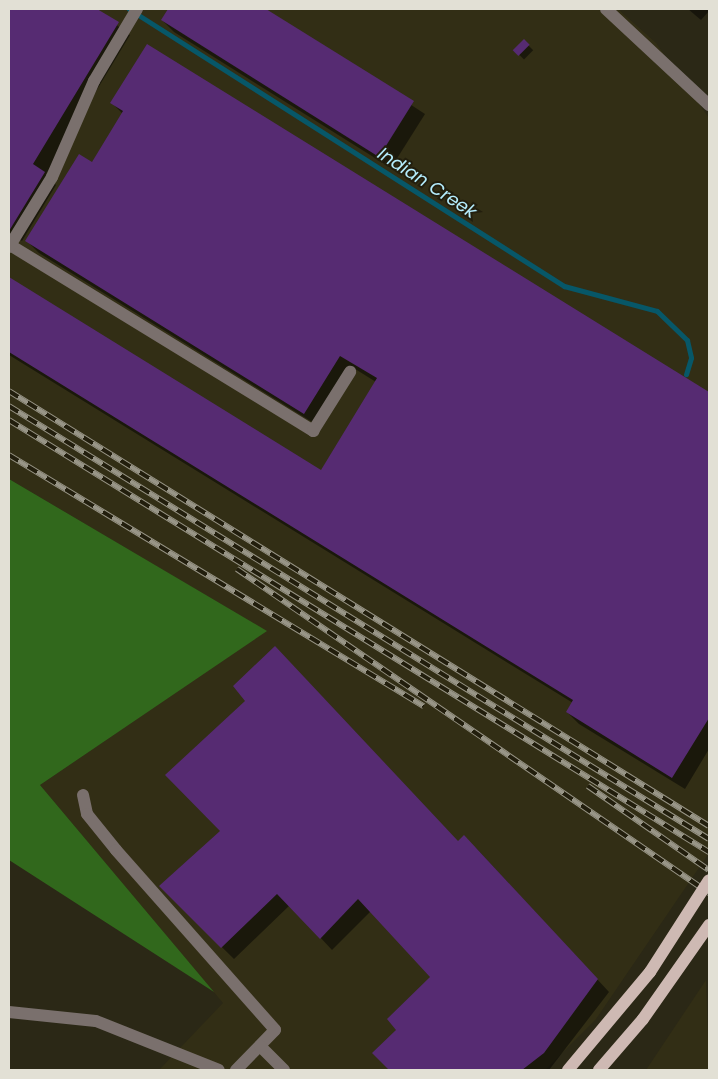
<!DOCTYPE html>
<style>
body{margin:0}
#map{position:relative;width:718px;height:1079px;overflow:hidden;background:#2b2816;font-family:Poppins,sans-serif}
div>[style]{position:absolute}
.built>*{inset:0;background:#322e15}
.forest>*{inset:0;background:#31681c}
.shadow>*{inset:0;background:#0007;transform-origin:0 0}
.stream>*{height:5px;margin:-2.5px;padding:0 2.5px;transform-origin:2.5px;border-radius:2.5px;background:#075768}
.building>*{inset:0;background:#562b72;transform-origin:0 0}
.minor>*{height:12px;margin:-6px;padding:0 6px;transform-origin:6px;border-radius:6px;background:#7a706d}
.major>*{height:12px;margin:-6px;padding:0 6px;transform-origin:6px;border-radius:6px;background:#ceb9b3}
.rail>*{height:5.5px;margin-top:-2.75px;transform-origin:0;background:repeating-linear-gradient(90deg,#221e0d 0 11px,#989587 0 22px);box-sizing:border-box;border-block:1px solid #989587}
.major-bridge>*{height:12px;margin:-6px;padding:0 6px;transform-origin:6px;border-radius:6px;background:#ceb9b3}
span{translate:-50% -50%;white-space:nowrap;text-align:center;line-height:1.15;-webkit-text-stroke:4px #221e0d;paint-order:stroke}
.water-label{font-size:18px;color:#b4ecfc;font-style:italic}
.frame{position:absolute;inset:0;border:10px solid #e2e0d5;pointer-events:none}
</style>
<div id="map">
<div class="built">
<i style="clip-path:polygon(9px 9px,618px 9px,656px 43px,709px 118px,709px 853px,596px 1019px,545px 1070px,159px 1070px,223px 1003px,40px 785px,266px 631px,9px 479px)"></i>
<i style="clip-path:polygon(706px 980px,709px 1070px,646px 1070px)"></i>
</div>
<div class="forest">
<i style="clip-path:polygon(9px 479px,267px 631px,40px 785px,214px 992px,9px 860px)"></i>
</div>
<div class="shadow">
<i style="clip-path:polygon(9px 9px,95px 9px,130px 35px,46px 174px,56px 185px,22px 241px,9px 233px)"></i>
<i style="clip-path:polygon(170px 9px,264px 9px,425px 114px,391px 168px,174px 32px,162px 20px)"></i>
<i style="clip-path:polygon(688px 9px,709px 9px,709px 11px,701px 20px)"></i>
<i style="left:524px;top:41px;width:13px;height:13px;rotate:45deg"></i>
<i style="clip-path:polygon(147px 46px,709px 393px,709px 749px,685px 789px,579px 724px,567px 712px,573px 703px,9px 355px,9px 279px,321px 471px,376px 382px,352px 367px,317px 425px,39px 253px,27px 241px,92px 163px,123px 114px,112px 103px)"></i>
<i style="clip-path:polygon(458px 842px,476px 848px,609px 992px,549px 1070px,390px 1070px,373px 1053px,398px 1030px,432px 977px,371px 911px,332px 950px,290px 905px,234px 959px,161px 887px)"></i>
</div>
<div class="stream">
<i style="left:129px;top:9px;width:516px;rotate:32.49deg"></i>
<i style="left:564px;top:286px;width:96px;rotate:15deg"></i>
<i style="left:657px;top:311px;width:42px;rotate:44deg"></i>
<i style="left:687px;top:340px;width:18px;rotate:77deg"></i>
<i style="left:691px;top:358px;width:17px;rotate:107deg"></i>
</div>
<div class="building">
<i style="clip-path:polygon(9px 9px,97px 9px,119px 22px,33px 164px,45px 172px,9px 231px)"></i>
<i style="clip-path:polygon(168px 9px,266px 9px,414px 101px,379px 157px,161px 20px)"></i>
<i style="left:524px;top:39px;width:8px;height:16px;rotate:45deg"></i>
<i style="clip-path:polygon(147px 44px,709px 392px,709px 718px,672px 778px,566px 712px,573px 700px,9px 352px,9px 277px,321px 470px,377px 378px,340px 356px,304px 414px,25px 241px,79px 154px,92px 162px,123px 111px,110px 103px)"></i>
<i style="clip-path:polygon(275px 646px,458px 841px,464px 835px,598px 979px,544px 1053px,522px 1070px,389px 1070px,372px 1053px,396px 1030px,387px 1019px,430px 977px,358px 899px,320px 939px,277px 894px,221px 948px,159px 886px,220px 831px,165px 775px,245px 701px,233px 686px)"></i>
</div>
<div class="minor">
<i style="left:606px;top:9px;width:141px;rotate:43deg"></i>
<i style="left:10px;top:245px;width:356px;rotate:31.5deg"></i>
<i style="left:313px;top:431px;width:70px;rotate:-57.9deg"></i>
<i style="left:9px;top:247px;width:82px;rotate:-58.4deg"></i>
<i style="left:52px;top:177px;width:105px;rotate:-66.4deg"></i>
<i style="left:94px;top:81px;width:84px;rotate:-59.2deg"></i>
<i style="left:83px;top:795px;width:19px;rotate:78deg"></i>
<i style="left:87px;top:814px;width:46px;rotate:51.1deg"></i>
<i style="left:116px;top:850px;width:240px;rotate:48.5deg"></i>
<i style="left:275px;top:1030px;width:56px;rotate:134.3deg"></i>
<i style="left:9px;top:1012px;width:87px;rotate:5.9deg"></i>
<i style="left:96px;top:1021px;width:132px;rotate:21.7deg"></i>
<i style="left:260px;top:1046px;width:34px;rotate:45deg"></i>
</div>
<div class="major">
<i style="left:599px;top:1070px;width:67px;rotate:-49.2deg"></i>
<i style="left:643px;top:1019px;width:115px;rotate:-54.9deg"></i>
</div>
<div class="rail">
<i style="left:9px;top:391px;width:824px;rotate:31.86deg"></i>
<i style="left:9px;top:406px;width:823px;rotate:31.74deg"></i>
<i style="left:9px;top:420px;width:823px;rotate:31.68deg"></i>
<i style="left:9px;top:455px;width:485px;rotate:31.2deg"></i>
<i style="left:237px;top:569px;width:573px;rotate:34.47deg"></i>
<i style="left:588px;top:786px;width:147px;rotate:34.8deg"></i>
</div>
<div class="major-bridge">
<i style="left:568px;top:1070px;width:128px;rotate:-50.1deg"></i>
<i style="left:650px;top:972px;width:109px;rotate:-57.3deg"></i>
</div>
<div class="water-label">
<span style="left:427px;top:183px;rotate:33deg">Indian Creek</span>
</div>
<div class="frame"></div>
</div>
